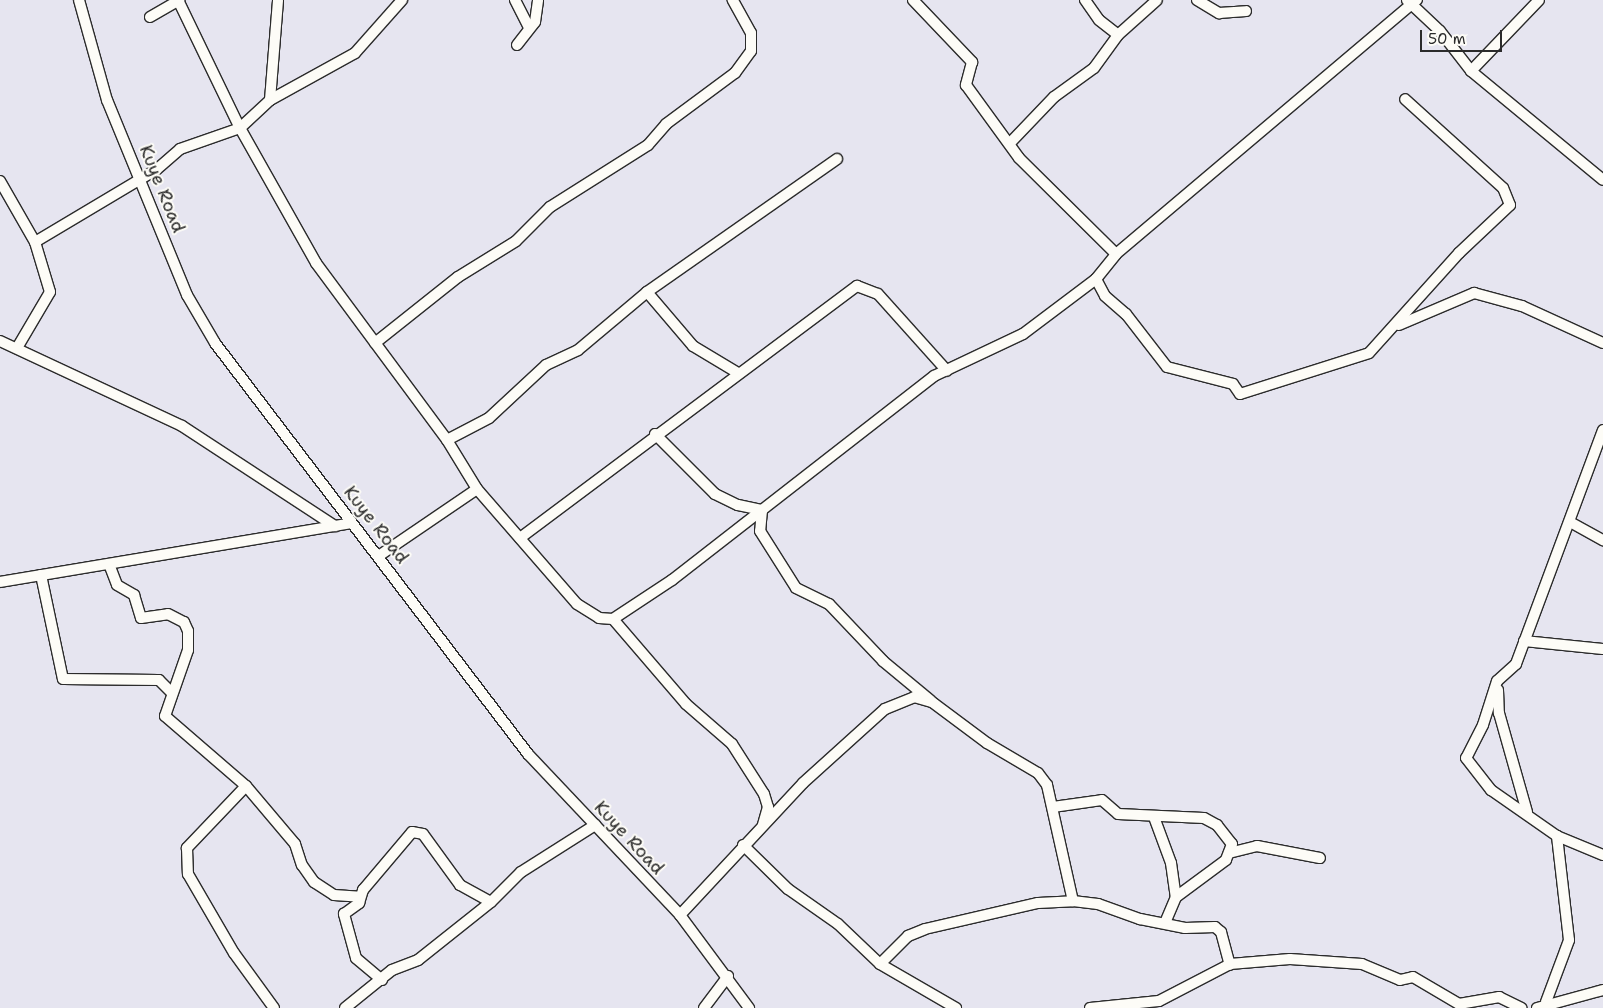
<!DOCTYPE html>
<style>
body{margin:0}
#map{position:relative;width:1603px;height:1008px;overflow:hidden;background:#e6e5f0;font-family:"Shantell Sans",sans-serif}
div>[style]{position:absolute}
.roads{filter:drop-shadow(1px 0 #2b2b2b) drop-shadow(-1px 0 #2b2b2b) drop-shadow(0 1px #2b2b2b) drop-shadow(0 -1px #2b2b2b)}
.minor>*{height:10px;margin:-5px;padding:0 5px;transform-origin:5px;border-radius:5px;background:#fdfcf7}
span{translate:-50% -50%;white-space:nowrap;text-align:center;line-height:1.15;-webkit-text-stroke:4px #fdfcf7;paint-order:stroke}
.street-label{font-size:18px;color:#2b2b2b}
.scale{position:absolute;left:1420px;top:30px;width:82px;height:22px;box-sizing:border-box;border:2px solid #2b2b2b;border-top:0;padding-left:6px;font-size:15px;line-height:18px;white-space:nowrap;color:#2b2b2b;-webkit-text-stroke:4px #fdfcf7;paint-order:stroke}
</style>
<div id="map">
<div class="roads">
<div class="minor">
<i style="left:79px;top:0;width:104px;rotate:74.4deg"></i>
<i style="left:107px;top:100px;width:211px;rotate:67.7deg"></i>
<i style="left:187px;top:295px;width:56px;rotate:59.7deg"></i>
<i style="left:215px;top:343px;width:517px;rotate:52.71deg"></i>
<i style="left:528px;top:754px;width:221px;rotate:46.6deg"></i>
<i style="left:680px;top:915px;width:116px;rotate:53.4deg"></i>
<i style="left:178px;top:0;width:142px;rotate:64.2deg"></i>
<i style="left:240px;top:128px;width:155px;rotate:60.6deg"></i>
<i style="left:316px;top:263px;width:220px;rotate:53.5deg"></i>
<i style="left:447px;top:440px;width:57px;rotate:58.5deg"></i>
<i style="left:477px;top:489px;width:152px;rotate:49deg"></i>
<i style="left:577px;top:604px;width:26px;rotate:32deg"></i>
<i style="left:599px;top:618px;width:14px;rotate:4deg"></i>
<i style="left:613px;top:619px;width:71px;rotate:-33.5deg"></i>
<i style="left:672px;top:580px;width:332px;rotate:-37.9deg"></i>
<i style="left:934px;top:376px;width:98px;rotate:-25.3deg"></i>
<i style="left:1023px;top:334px;width:91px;rotate:-37deg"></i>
<i style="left:1096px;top:279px;width:32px;rotate:-51deg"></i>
<i style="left:1116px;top:254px;width:394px;rotate:-40.2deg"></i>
<i style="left:515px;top:0;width:31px;rotate:63deg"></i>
<i style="left:913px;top:0;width:86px;rotate:46.4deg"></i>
<i style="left:972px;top:62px;width:24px;rotate:105deg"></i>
<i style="left:966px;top:85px;width:90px;rotate:54deg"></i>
<i style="left:1019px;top:158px;width:136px;rotate:44.7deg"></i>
<i style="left:1085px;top:0;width:24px;rotate:55deg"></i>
<i style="left:1099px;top:20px;width:24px;rotate:38deg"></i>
<i style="left:1197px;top:0;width:26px;rotate:31deg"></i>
<i style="left:1219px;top:13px;width:27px;rotate:-4deg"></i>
<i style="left:1407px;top:0;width:45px;rotate:43.2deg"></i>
<i style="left:1440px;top:31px;width:51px;rotate:52.2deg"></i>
<i style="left:1471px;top:71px;width:171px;rotate:39.5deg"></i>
<i style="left:150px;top:17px;width:34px;rotate:-30deg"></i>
<i style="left:517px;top:45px;width:29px;rotate:-52deg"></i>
<i style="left:535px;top:22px;width:22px;rotate:-82deg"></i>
<i style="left:1471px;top:71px;width:98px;rotate:-46.2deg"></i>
<i style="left:270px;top:100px;width:100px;rotate:-85.4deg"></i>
<i style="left:1010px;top:143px;width:64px;rotate:-46.3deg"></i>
<i style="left:1054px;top:97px;width:49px;rotate:-35.9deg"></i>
<i style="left:1094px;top:68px;width:41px;rotate:-54deg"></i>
<i style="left:1118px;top:35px;width:52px;rotate:-41.9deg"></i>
<i style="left:0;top:181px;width:70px;rotate:60.2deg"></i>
<i style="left:35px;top:242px;width:52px;rotate:73.3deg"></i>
<i style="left:50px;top:292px;width:65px;rotate:120.5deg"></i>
<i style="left:35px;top:242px;width:141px;rotate:-30.8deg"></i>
<i style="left:156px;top:170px;width:32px;rotate:-41deg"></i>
<i style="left:180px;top:149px;width:64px;rotate:-19.3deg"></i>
<i style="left:240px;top:128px;width:41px;rotate:-43deg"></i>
<i style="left:270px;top:100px;width:97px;rotate:-28.9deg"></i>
<i style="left:355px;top:53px;width:71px;rotate:-48.4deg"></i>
<i style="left:1096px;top:279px;width:19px;rotate:62deg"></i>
<i style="left:1105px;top:296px;width:28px;rotate:41deg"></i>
<i style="left:1126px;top:314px;width:67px;rotate:52.3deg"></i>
<i style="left:1167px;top:367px;width:68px;rotate:14.4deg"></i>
<i style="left:1233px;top:384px;width:12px;rotate:55deg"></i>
<i style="left:1240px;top:394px;width:135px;rotate:-17.6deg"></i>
<i style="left:1369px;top:353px;width:135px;rotate:-48deg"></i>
<i style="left:1459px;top:253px;width:70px;rotate:-43.3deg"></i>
<i style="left:1510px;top:205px;width:18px;rotate:-112deg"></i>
<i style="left:1503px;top:188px;width:132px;rotate:-137.8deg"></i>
<i style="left:647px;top:292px;width:71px;rotate:49.6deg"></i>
<i style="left:693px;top:346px;width:52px;rotate:31deg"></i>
<i style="left:1399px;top:325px;width:82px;rotate:-23.1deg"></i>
<i style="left:1474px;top:293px;width:50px;rotate:15.2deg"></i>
<i style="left:1522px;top:306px;width:89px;rotate:24.6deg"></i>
<i style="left:0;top:341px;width:201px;rotate:25deg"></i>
<i style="left:182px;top:426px;width:183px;rotate:33.2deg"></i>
<i style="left:375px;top:343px;width:106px;rotate:-38.5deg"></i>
<i style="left:458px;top:277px;width:68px;rotate:-31.8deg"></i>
<i style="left:516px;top:241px;width:48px;rotate:-45deg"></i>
<i style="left:550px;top:207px;width:116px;rotate:-32.3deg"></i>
<i style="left:648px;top:145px;width:28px;rotate:-49deg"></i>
<i style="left:666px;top:124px;width:86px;rotate:-36.5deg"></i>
<i style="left:735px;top:73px;width:27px;rotate:-54deg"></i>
<i style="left:751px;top:51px;width:18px;rotate:-90deg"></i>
<i style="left:751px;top:33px;width:38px;rotate:-119deg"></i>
<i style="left:1603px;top:430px;width:250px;rotate:110.4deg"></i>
<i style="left:1516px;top:664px;width:25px;rotate:138deg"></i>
<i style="left:1497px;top:681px;width:46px;rotate:107.7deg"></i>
<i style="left:1483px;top:725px;width:37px;rotate:117deg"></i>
<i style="left:1466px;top:758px;width:41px;rotate:52deg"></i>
<i style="left:1491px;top:790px;width:80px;rotate:34.9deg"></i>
<i style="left:1557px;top:836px;width:50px;rotate:22.4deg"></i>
<i style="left:655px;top:434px;width:85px;rotate:45deg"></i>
<i style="left:715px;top:494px;width:25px;rotate:26deg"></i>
<i style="left:738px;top:505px;width:25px;rotate:12deg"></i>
<i style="left:762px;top:510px;width:21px;rotate:95deg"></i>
<i style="left:760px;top:531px;width:67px;rotate:57.7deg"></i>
<i style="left:796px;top:588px;width:37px;rotate:26deg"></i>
<i style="left:829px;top:604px;width:79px;rotate:46.5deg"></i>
<i style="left:883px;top:661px;width:61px;rotate:39.7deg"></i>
<i style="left:447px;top:440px;width:47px;rotate:-27.6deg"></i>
<i style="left:489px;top:418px;width:78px;rotate:-42.9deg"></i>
<i style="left:546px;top:365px;width:35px;rotate:-25deg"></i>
<i style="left:578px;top:350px;width:90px;rotate:-40deg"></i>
<i style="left:647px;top:292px;width:232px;rotate:-35deg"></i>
<i style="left:1570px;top:522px;width:38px;rotate:29deg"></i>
<i style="left:520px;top:538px;width:421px;rotate:-36.8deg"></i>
<i style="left:857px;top:286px;width:22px;rotate:21deg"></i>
<i style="left:878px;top:294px;width:103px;rotate:48.1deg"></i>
<i style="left:380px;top:555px;width:117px;rotate:-34.2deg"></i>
<i style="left:109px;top:564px;width:22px;rotate:69deg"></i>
<i style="left:117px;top:585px;width:20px;rotate:30deg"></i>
<i style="left:134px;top:595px;width:24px;rotate:73deg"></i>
<i style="left:141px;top:618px;width:27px;rotate:-8deg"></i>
<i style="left:168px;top:614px;width:18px;rotate:27deg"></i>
<i style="left:184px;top:622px;width:10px;rotate:66deg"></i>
<i style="left:188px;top:631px;width:19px;rotate:90deg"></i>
<i style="left:188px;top:650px;width:70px;rotate:109.2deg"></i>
<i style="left:165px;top:716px;width:107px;rotate:40.8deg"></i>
<i style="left:246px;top:786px;width:76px;rotate:49.8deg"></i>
<i style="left:295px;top:844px;width:22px;rotate:72deg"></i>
<i style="left:302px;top:865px;width:21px;rotate:55deg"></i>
<i style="left:314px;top:882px;width:24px;rotate:33deg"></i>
<i style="left:334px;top:895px;width:26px;rotate:4deg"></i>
<i style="left:41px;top:575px;width:106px;rotate:78.1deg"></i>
<i style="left:63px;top:679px;width:96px;rotate:0.6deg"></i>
<i style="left:159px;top:680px;width:18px;rotate:45deg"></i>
<i style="left:0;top:582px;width:356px;rotate:-9.5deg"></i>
<i style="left:613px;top:619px;width:112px;rotate:49.3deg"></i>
<i style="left:686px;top:704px;width:61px;rotate:41deg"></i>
<i style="left:732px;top:744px;width:59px;rotate:57.4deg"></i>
<i style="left:764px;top:794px;width:14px;rotate:73deg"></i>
<i style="left:768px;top:807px;width:19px;rotate:106deg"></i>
<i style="left:1524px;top:641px;width:79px;rotate:5.8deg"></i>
<i style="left:1498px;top:690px;width:23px;rotate:88deg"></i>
<i style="left:1499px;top:713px;width:103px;rotate:74.2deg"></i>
<i style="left:246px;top:786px;width:86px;rotate:133.6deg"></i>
<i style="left:187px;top:848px;width:26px;rotate:88deg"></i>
<i style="left:188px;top:874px;width:91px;rotate:59.8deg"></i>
<i style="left:234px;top:953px;width:68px;rotate:54deg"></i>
<i style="left:1053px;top:807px;width:49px;rotate:-8.1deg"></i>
<i style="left:1102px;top:800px;width:21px;rotate:41deg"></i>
<i style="left:1118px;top:814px;width:86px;rotate:2.7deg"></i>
<i style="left:1204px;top:818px;width:15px;rotate:28deg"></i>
<i style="left:1217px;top:825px;width:24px;rotate:52deg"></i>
<i style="left:1232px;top:844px;width:17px;rotate:111deg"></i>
<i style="left:1226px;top:860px;width:62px;rotate:143.5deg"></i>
<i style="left:1176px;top:897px;width:28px;rotate:113deg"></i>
<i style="left:1154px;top:817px;width:49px;rotate:69.7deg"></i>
<i style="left:1171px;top:863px;width:34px;rotate:82deg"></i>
<i style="left:743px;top:845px;width:63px;rotate:44.4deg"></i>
<i style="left:788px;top:889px;width:61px;rotate:35deg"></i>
<i style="left:838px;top:924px;width:58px;rotate:43.6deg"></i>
<i style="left:880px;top:964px;width:88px;rotate:30.1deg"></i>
<i style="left:1229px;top:853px;width:29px;rotate:-14deg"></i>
<i style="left:1257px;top:846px;width:64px;rotate:10.8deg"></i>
<i style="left:680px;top:915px;width:180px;rotate:-47deg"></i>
<i style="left:803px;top:783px;width:110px;rotate:-42.1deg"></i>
<i style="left:885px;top:709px;width:31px;rotate:-22deg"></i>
<i style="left:914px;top:697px;width:19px;rotate:16deg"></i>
<i style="left:932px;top:702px;width:69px;rotate:36.7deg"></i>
<i style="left:987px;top:743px;width:59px;rotate:30.5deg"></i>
<i style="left:1038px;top:773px;width:15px;rotate:53deg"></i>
<i style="left:1047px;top:785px;width:119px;rotate:77.4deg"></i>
<i style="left:880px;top:964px;width:40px;rotate:-45deg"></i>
<i style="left:908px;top:936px;width:18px;rotate:-22deg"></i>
<i style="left:925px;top:929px;width:116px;rotate:-13deg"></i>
<i style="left:1038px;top:903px;width:35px;rotate:-3deg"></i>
<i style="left:1073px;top:901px;width:25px;rotate:7deg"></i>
<i style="left:1098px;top:904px;width:45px;rotate:19.7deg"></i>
<i style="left:1140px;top:919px;width:46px;rotate:11.3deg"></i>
<i style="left:1185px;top:928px;width:30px;rotate:-2deg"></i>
<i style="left:1215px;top:927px;width:8px;rotate:40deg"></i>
<i style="left:1221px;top:932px;width:34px;rotate:75deg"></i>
<i style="left:382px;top:980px;width:34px;rotate:-140deg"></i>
<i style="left:356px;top:958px;width:46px;rotate:-105.3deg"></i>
<i style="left:344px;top:914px;width:19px;rotate:-36deg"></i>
<i style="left:359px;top:903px;width:14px;rotate:-73deg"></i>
<i style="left:363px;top:890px;width:76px;rotate:-49.8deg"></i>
<i style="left:412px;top:832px;width:11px;rotate:10deg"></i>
<i style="left:423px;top:834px;width:63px;rotate:54deg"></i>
<i style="left:460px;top:885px;width:35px;rotate:29deg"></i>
<i style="left:1546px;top:1002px;width:66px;rotate:-69.6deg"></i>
<i style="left:1569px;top:940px;width:105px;rotate:-96.6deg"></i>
<i style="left:345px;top:1008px;width:60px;rotate:-39deg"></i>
<i style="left:392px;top:970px;width:28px;rotate:-21deg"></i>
<i style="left:418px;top:960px;width:93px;rotate:-38.5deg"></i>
<i style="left:491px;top:902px;width:42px;rotate:-45deg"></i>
<i style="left:521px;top:872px;width:88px;rotate:-32.4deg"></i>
<i style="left:704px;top:1008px;width:40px;rotate:-53deg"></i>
<i style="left:1090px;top:1008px;width:69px;rotate:-5.8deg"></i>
<i style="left:1159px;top:1001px;width:80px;rotate:-27.5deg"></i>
<i style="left:1230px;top:964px;width:60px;rotate:-4.8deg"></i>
<i style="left:1290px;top:959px;width:72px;rotate:4deg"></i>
<i style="left:1362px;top:964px;width:41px;rotate:22.8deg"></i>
<i style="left:1400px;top:980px;width:13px;rotate:-13deg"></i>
<i style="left:1413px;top:977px;width:53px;rotate:30.4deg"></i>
<i style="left:1459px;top:1004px;width:41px;rotate:-9.9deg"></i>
<i style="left:1499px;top:997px;width:25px;rotate:26deg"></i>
<i style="left:1537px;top:1008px;width:68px;rotate:-15.3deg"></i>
</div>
</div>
<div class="street-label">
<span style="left:162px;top:189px;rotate:68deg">Kuye Road</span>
<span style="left:376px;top:525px;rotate:52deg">Kuye Road</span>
<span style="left:629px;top:838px;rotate:47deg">Kuye Road</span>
</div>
<div class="scale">50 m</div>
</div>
